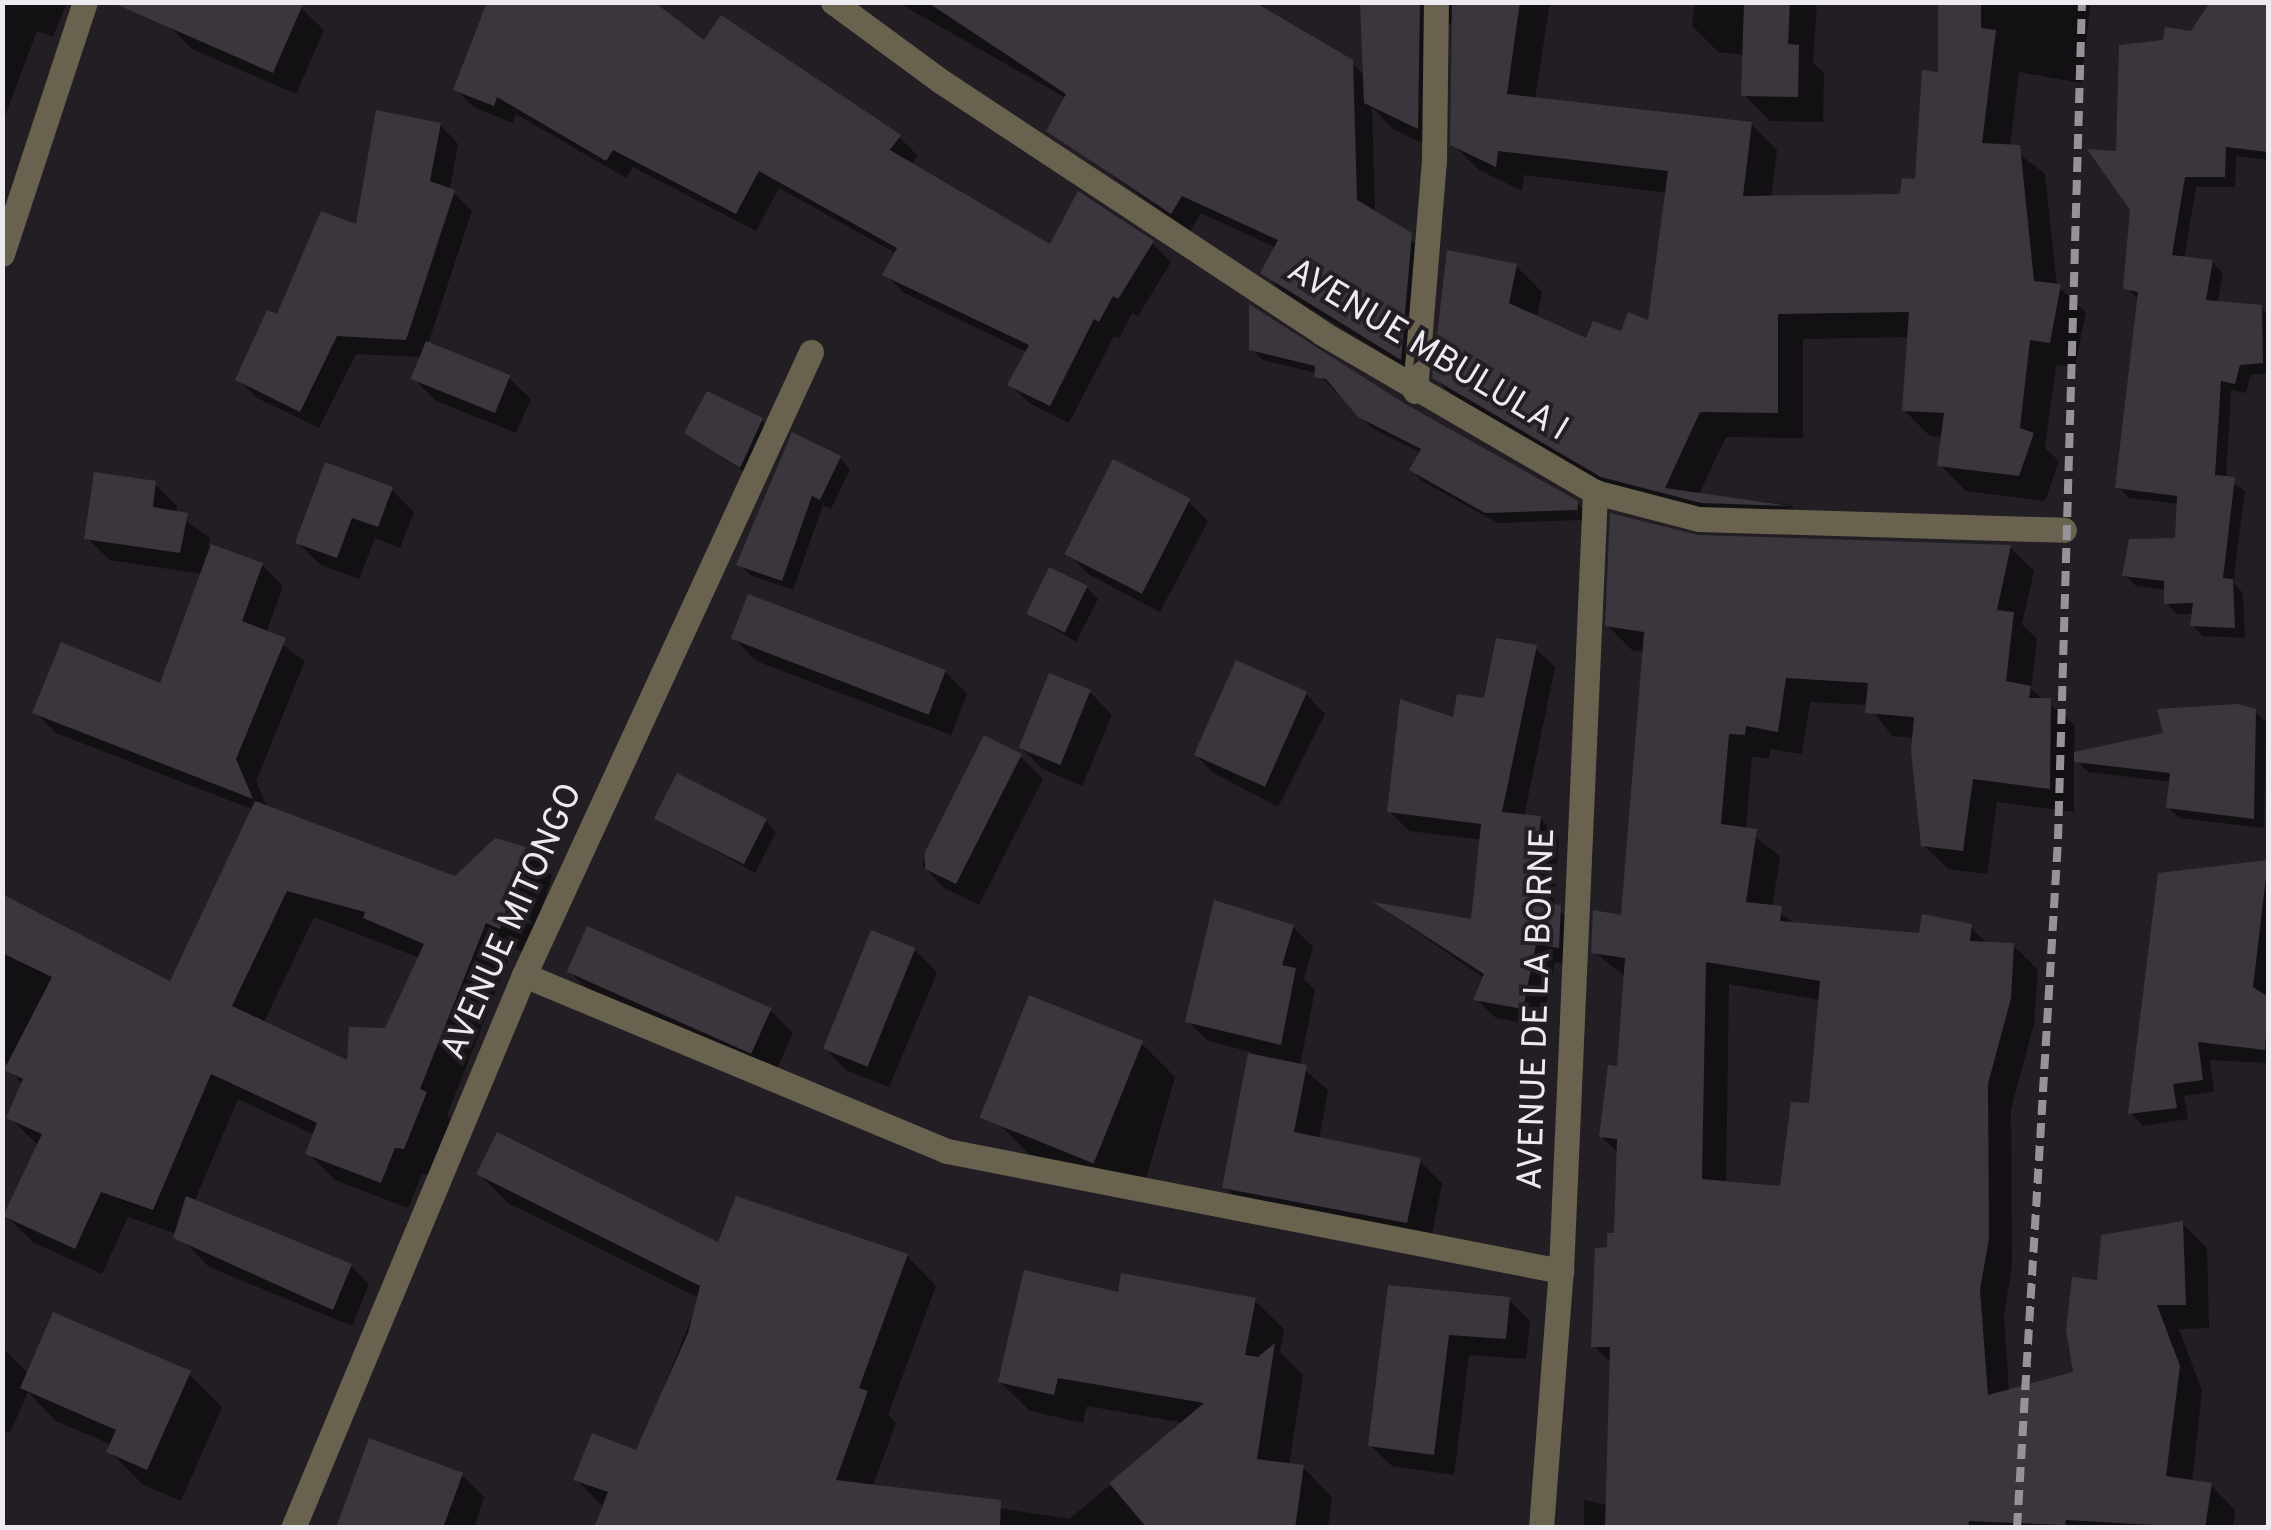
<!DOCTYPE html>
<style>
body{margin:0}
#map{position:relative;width:2271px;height:1530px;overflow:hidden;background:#221e24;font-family:Overpass,sans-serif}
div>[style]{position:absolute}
.shadow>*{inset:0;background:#0007}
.building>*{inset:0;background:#3b363d;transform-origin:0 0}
.street>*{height:25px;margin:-12.5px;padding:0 12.5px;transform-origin:12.5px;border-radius:12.5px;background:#68624f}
.rail>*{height:8px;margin-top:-4px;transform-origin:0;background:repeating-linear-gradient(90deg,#969298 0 15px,transparent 0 23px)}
span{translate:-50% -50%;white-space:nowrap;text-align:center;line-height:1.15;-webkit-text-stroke:8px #221e24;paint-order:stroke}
.street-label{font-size:35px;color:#eeebf0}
.frame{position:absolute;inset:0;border:5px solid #eeebf0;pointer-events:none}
</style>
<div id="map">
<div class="shadow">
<i style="clip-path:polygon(2px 2px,67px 2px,53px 37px,37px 31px,2px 124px)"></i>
<i style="clip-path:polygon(897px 2px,1013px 2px,1351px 62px,1366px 77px,1363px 2px,1550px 2px,1535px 99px,1751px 124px,1777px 150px,1771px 198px,1903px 196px,1918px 182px,1940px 74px,1940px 2px,2091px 2px,2081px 83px,2019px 72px,2010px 147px,2045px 174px,2057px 286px,2086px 312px,2075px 367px,2056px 365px,2045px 448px,2059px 461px,2045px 501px,1966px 491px,1940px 465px,1944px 437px,1930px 436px,1904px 410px,1909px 337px,1803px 339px,1803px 438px,1726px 437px,1699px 494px,1790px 505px,1813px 528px,1630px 502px,1461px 404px,1435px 378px,1516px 266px,1542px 292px,1537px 318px,1588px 341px,1650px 323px,1668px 193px,1524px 175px,1522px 191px,1479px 170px,1453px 144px,1455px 19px,1445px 28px,1443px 153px,1393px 129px,1372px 107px,1375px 214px,1430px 254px,1420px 377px,1282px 291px,1263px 272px,1277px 248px,1201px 213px,1190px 231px,1049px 131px,1066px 98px)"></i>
<i style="clip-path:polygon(1695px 2px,1817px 2px,1813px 63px,1824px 73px,1823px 122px,1770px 121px,1744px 95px,1745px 55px,1718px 52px,1692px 26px)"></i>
<i style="clip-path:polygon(2213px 2px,2268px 2px,2268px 160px,2236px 156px,2235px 187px,2196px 187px,2184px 258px,2212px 262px,2223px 273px,2217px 304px,2261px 308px,2268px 315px,2268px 373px,2250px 375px,2246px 393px,2231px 390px,2226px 479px,2245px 491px,2233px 583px,2243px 593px,2245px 638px,2203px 636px,2192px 625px,2194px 614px,2177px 614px,2166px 603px,2167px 590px,2136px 586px,2125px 575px,2177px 541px,2179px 504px,2129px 498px,2118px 487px,2140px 300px,2126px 288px,2133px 210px,2118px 154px,2165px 42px,2193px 34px)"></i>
<i style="clip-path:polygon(301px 8px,324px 30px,296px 94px,192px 49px,169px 26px)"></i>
<i style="clip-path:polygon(705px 43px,899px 137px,918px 156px,911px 165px,1051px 248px,1152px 243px,1171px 262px,1138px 316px,1132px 313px,1119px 339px,1114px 336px,1069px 423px,1029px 403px,1010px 384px,1027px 352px,904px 293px,885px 274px,897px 254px,779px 188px,756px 231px,633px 167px,626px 178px,516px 114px,513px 123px,475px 108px,456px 90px)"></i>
<i style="clip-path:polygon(440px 125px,458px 144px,450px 189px,472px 211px,428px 344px,508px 377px,531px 399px,516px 433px,436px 401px,414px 379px,422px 357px,356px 354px,319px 428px,257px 398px,238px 379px,278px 318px)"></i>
<i style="clip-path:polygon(1252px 309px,1405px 407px,1577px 503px,1588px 514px,1588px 527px,1580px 520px,1498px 523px,1422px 481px,1412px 470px,1422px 453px,1372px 428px,1317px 373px,1263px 360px,1252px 349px)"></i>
<i style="clip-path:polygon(761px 420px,772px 431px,751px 477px,687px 433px)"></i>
<i style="clip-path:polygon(840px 458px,850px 469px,831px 509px,823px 505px,793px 590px,750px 575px,739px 564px)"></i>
<i style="clip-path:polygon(evenodd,155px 484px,177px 506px,176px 514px,210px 538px,208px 546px,262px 565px,283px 586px,266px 633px,305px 661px,256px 781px,268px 809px,455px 879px,525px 849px,552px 876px,527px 954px,513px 948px,447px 1115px,452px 1121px,431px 1175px,422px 1174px,408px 1208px,335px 1180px,308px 1153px,315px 1135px,238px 1099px,194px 1202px,351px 1266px,369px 1284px,352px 1326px,209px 1267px,177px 1234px,128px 1217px,102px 1274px,33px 1242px,6px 1216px,39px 1146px,9px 1117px,23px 1085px,2px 1059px,2px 897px,171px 984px,254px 810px,56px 733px,35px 712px,161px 686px,202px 574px,110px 560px,87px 538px,155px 484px,314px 917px,420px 958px,386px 1031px,350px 1064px,263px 1024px,314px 917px)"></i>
<i style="clip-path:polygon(392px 490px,414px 512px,400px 548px,375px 538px,359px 579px,321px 565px,298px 543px)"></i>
<i style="clip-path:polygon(1188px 501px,1208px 521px,1160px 612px,1088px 574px,1068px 553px)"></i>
<i style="clip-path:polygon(evenodd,1698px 538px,2010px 547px,2034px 571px,2022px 624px,2037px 639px,2031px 689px,2075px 725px,2074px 754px,2255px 712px,2266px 722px,2264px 828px,2179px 818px,2168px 807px,2171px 782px,2088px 772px,2074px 758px,2074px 812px,1997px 802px,1987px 874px,1948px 869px,1923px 845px,1915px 738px,1892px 736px,1869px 705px,1810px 702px,1802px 754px,1770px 749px,1769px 758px,1752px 757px,1746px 830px,1780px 856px,1772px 908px,1797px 925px,1921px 936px,1970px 927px,1988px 944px,2013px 945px,2038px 970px,2034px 1024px,2011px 1109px,2012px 1264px,2004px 1316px,2009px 1392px,2075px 1374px,2099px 1283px,2182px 1223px,2207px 1248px,2209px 1328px,2179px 1329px,2202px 1391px,2192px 1482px,2211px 1485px,2235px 1510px,2233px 1528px,1584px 1528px,1584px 1500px,1608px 1505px,1612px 1364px,1594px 1346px,1616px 1236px,1619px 1154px,1601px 1136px,1619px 1069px,1626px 977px,1594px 952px,1623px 918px,1645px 652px,1632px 650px,1608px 626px,1698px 538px,1729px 984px,1820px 1000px,1811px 1106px,1783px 1189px,1726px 1183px,1729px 984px)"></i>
<i style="clip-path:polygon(1087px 588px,1098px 599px,1076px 642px,1029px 614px)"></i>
<i style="clip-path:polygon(734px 638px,945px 671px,967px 694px,951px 735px,756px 661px)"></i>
<i style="clip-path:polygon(1535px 648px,1555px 667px,1524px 817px,1540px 818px,1559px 838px,1553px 906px,1579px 927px,1578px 966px,1555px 962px,1542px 1027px,1496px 1018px,1476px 999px,1485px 979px,1380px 906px,1474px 922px,1482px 840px,1409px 831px,1389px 811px,1455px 720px,1486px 701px)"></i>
<i style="clip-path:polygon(1090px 692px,1112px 715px,1082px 786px,1043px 769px,1020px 747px)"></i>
<i style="clip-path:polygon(1306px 694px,1325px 714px,1278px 807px,1212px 772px,1193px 752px)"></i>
<i style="clip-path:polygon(985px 739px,1020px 756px,1043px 779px,979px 905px,944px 888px,922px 865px)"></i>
<i style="clip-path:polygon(662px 820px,766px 821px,776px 832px,755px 873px)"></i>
<i style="clip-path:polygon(2268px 863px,2268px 1063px,2210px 1060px,2214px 1092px,2184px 1096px,2188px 1119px,2143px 1126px,2131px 1113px,2160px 875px)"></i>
<i style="clip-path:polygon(1293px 927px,1313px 947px,1304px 979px,1315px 990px,1300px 1066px,1328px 1090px,1319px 1140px,1419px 1161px,1442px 1183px,1430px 1244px,1248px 1210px,1225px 1187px,1251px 1052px,1208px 1041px,1188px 1021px)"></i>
<i style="clip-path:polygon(915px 950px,937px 973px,889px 1087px,846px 1070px,824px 1047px)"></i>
<i style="clip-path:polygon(569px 971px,770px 1010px,793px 1033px,775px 1073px,591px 993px)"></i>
<i style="clip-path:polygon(1142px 1044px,1175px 1077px,1144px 1186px,1029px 1154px,996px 1121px)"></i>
<i style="clip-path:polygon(479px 1174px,719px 1246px,907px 1256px,936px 1286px,888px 1415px,896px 1423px,872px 1488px,1069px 1519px,1185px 1423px,1087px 1406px,1083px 1423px,1030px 1411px,1000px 1382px,1120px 1295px,1254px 1300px,1284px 1329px,1280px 1352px,1303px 1375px,1289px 1466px,1303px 1467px,1332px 1497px,1328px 1528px,597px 1528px,604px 1508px,576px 1479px,638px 1453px,699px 1298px,508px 1203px)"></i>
<i style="clip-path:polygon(1391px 1288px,1508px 1299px,1530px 1321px,1526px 1359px,1469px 1355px,1454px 1475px,1392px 1466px,1370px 1445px)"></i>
<i style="clip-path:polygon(2px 1348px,29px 1374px,189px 1374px,222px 1407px,181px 1501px,142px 1484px,109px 1451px,112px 1445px,56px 1421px,28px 1392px,10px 1433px,2px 1430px)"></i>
<i style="clip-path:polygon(462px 1475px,484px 1497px,474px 1528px,341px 1528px)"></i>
</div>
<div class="building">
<i style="clip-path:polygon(111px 2px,304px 2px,273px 73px)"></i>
<i style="clip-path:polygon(487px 2px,654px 2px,704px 40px,721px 15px,901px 135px,890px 150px,1050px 244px,1078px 191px,1154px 241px,1118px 299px,1113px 296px,1099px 322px,1094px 319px,1050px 406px,1007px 385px,1029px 345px,882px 275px,897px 248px,759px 171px,736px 214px,613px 150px,606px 161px,497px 97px,494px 106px,453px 90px)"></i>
<i style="clip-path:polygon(927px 2px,1254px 2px,1353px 60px,1357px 200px,1412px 233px,1401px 360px,1260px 273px,1278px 240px,1182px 196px,1171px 214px,1046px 131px,1066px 94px)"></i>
<i style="clip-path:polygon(1360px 2px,1420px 2px,1418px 129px,1364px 103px)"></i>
<i style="clip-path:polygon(1452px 2px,1520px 2px,1507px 94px,1752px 122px,1743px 196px,1900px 194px,1902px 178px,1915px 179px,1922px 70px,1938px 72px,1938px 2px,1981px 2px,1981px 28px,1996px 30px,1982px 143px,2020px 145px,2034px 281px,2061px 284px,2050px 343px,2030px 340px,2020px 428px,2034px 433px,2019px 476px,1937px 466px,1944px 413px,1902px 411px,1909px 312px,1778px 314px,1778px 413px,1700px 412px,1665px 488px,1791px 506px,1701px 503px,1601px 477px,1432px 378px,1447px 250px,1517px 264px,1509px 303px,1586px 338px,1593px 321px,1621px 331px,1628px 312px,1648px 320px,1668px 171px,1498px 151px,1496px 167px,1450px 145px)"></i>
<i style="clip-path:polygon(1744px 2px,1790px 2px,1788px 44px,1799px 45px,1798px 97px,1741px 96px)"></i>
<i style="clip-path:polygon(2210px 2px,2268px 2px,2268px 152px,2226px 147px,2225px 177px,2185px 177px,2172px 255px,2213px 260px,2206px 300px,2262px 305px,2263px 363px,2240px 365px,2235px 384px,2221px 381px,2215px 475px,2235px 477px,2223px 578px,2233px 579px,2235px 628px,2190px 626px,2193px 603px,2164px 604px,2164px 581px,2122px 576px,2129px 539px,2175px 538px,2177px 496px,2115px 488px,2138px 292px,2123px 289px,2130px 210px,2087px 149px,2116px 151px,2119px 45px,2163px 40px,2165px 27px,2191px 31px)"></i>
<i style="clip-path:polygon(376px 110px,441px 123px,430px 181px,455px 190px,406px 340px,337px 336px,300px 412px,235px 380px,267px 310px,277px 314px,321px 211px,356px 224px)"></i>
<i style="clip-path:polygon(1249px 304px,1407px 405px,1578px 501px,1577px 521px,1577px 510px,1485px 513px,1409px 470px,1421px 449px,1358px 417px,1326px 379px,1314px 377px,1315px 366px,1249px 350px)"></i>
<i style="left:426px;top:341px;width:91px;height:41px;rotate:22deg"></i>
<i style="clip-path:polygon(707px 391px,763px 418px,740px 468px,684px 433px)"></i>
<i style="clip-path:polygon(792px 432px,841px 456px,820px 500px,812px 496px,782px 581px,736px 565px)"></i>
<i style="left:1113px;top:459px;width:87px;height:107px;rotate:27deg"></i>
<i style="clip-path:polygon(325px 462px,393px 487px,378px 527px,352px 518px,337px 558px,295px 543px)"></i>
<i style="clip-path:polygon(94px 472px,156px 481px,153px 507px,188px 513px,180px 553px,84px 539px)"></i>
<i style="clip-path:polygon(evenodd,1610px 513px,1698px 535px,2011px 545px,1997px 610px,2014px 612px,2006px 681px,2031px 686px,2029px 698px,2051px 698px,2050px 789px,1973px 779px,1963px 851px,1921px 846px,1911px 751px,1914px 717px,1865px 713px,1868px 683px,1786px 678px,1778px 732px,1746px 726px,1745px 735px,1729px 734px,1721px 824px,1757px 829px,1746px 902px,1782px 906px,1780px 921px,1919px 933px,1922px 914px,1972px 924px,1970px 941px,2014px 943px,2011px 998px,1988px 1084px,1989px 1238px,1980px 1290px,1988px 1395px,2073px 1372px,2066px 1330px,2072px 1277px,2097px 1280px,2101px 1235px,2183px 1221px,2186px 1305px,2157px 1305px,2180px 1366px,2166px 1476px,2212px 1483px,2205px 1528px,2066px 1520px,2065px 1525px,1969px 1521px,1968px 1528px,1605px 1528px,1610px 1347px,1591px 1347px,1595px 1248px,1607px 1247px,1607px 1233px,1614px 1233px,1617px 1139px,1599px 1137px,1608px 1065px,1617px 1066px,1625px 958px,1591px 953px,1593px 910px,1621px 915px,1644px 632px,1605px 626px,1610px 513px,1706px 962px,1820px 981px,1809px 1103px,1791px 1102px,1780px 1186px,1702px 1179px,1706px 962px)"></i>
<i style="clip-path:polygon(211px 544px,263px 563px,242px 621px,286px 638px,236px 759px,253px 799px,32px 713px,61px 642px,160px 683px)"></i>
<i style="left:1049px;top:567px;width:43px;height:52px;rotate:26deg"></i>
<i style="left:748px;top:594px;width:212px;height:48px;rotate:21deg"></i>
<i style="clip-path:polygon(1496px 638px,1537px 645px,1502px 812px,1541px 816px,1532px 901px,1561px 905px,1559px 948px,1536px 944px,1523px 1009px,1473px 1000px,1484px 974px,1373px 902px,1471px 919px,1481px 824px,1387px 812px,1400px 699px,1453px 717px,1457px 694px,1484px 698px)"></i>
<i style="left:1236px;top:660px;width:78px;height:104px;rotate:24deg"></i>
<i style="left:1049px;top:673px;width:45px;height:81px;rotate:22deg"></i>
<i style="clip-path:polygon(2238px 704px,2256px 709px,2254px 819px,2166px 808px,2170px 773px,2074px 762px,2074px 752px,2163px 733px,2157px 709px)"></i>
<i style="clip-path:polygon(984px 735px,1022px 754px,956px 884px,925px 869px,925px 852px)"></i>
<i style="left:677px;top:773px;width:101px;height:51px;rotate:27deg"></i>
<i style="clip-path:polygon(evenodd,255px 801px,455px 876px,495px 838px,526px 847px,500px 929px,486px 923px,420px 1089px,427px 1092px,404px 1149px,395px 1148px,381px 1183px,305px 1154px,317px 1123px,211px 1074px,153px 1210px,101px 1192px,75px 1249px,3px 1216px,42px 1134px,6px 1118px,23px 1079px,4px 1070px,52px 977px,2px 953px,2px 894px,170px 981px,255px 801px,287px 891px,365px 912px,363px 918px,424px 944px,385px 1028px,349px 1027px,347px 1060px,232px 1006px,287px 891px)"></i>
<i style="clip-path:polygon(2268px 860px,2253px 987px,2268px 997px,2265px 1050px,2198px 1042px,2203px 1080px,2173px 1084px,2177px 1108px,2128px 1114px,2158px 873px)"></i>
<i style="clip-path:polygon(1214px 900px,1294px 925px,1282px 965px,1296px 968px,1281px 1045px,1185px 1022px)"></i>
<i style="left:587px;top:926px;width:202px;height:50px;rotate:24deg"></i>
<i style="left:871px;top:930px;width:48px;height:128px;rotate:22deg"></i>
<i style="left:1029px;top:995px;width:123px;height:132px;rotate:22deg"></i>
<i style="clip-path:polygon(1248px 1053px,1307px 1065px,1294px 1132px,1421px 1158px,1407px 1223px,1222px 1188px)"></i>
<i style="clip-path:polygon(497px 1132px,718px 1242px,736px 1196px,908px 1254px,859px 1388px,868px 1391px,836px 1480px,1001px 1500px,1000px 1528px,594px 1528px,608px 1492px,573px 1480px,592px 1433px,636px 1450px,688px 1333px,700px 1286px,476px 1174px)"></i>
<i style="clip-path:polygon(186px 1196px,352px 1264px,333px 1310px,173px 1238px)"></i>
<i style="clip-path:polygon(1024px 1270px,1118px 1292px,1121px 1273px,1256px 1298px,1245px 1355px,1258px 1357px,1275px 1343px,1257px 1459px,1304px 1465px,1295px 1528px,1147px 1528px,1109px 1483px,1204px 1403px,1058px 1378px,1054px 1395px,998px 1382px)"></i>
<i style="clip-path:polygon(1388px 1285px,1510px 1297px,1506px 1339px,1449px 1335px,1434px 1455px,1368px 1446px)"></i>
<i style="clip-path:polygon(53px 1312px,191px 1371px,147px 1470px,106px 1452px,116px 1430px,20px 1388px)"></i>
<i style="clip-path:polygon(369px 1438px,463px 1473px,443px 1528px,336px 1528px)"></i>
</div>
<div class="street">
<i style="left:833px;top:2px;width:132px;rotate:36.3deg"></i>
<i style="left:939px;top:80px;width:459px;rotate:33.4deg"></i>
<i style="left:1322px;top:333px;width:316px;rotate:30.2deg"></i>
<i style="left:1595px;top:492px;width:107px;rotate:14.6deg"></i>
<i style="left:1699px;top:519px;width:365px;rotate:1.7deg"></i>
<i style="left:2px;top:254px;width:265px;rotate:-71.8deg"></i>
<i style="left:1415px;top:391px;width:231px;rotate:-85.3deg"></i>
<i style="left:1434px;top:161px;width:159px;rotate:-89.3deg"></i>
<i style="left:524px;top:975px;width:458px;rotate:22.6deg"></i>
<i style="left:947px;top:1151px;width:626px;rotate:11.06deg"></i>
<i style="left:293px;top:1528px;width:599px;rotate:-67.33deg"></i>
<i style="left:524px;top:975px;width:686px;rotate:-65.27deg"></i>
<i style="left:1541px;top:1528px;width:258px;rotate:-85.6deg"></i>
<i style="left:1561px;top:1271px;width:780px;rotate:-87.5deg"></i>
</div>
<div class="rail">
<i style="left:2017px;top:1528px;width:690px;rotate:-86.59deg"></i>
<i style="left:2058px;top:839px;width:837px;rotate:-88.36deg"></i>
</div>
<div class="street-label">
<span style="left:1427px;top:351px;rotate:31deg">AVENUE MBULULA I</span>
<span style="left:513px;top:922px;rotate:-66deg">AVENUE MITONGO</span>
<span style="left:1538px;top:1009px;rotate:-88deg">AVENUE DE LA BORNE</span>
</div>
<div class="frame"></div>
</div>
